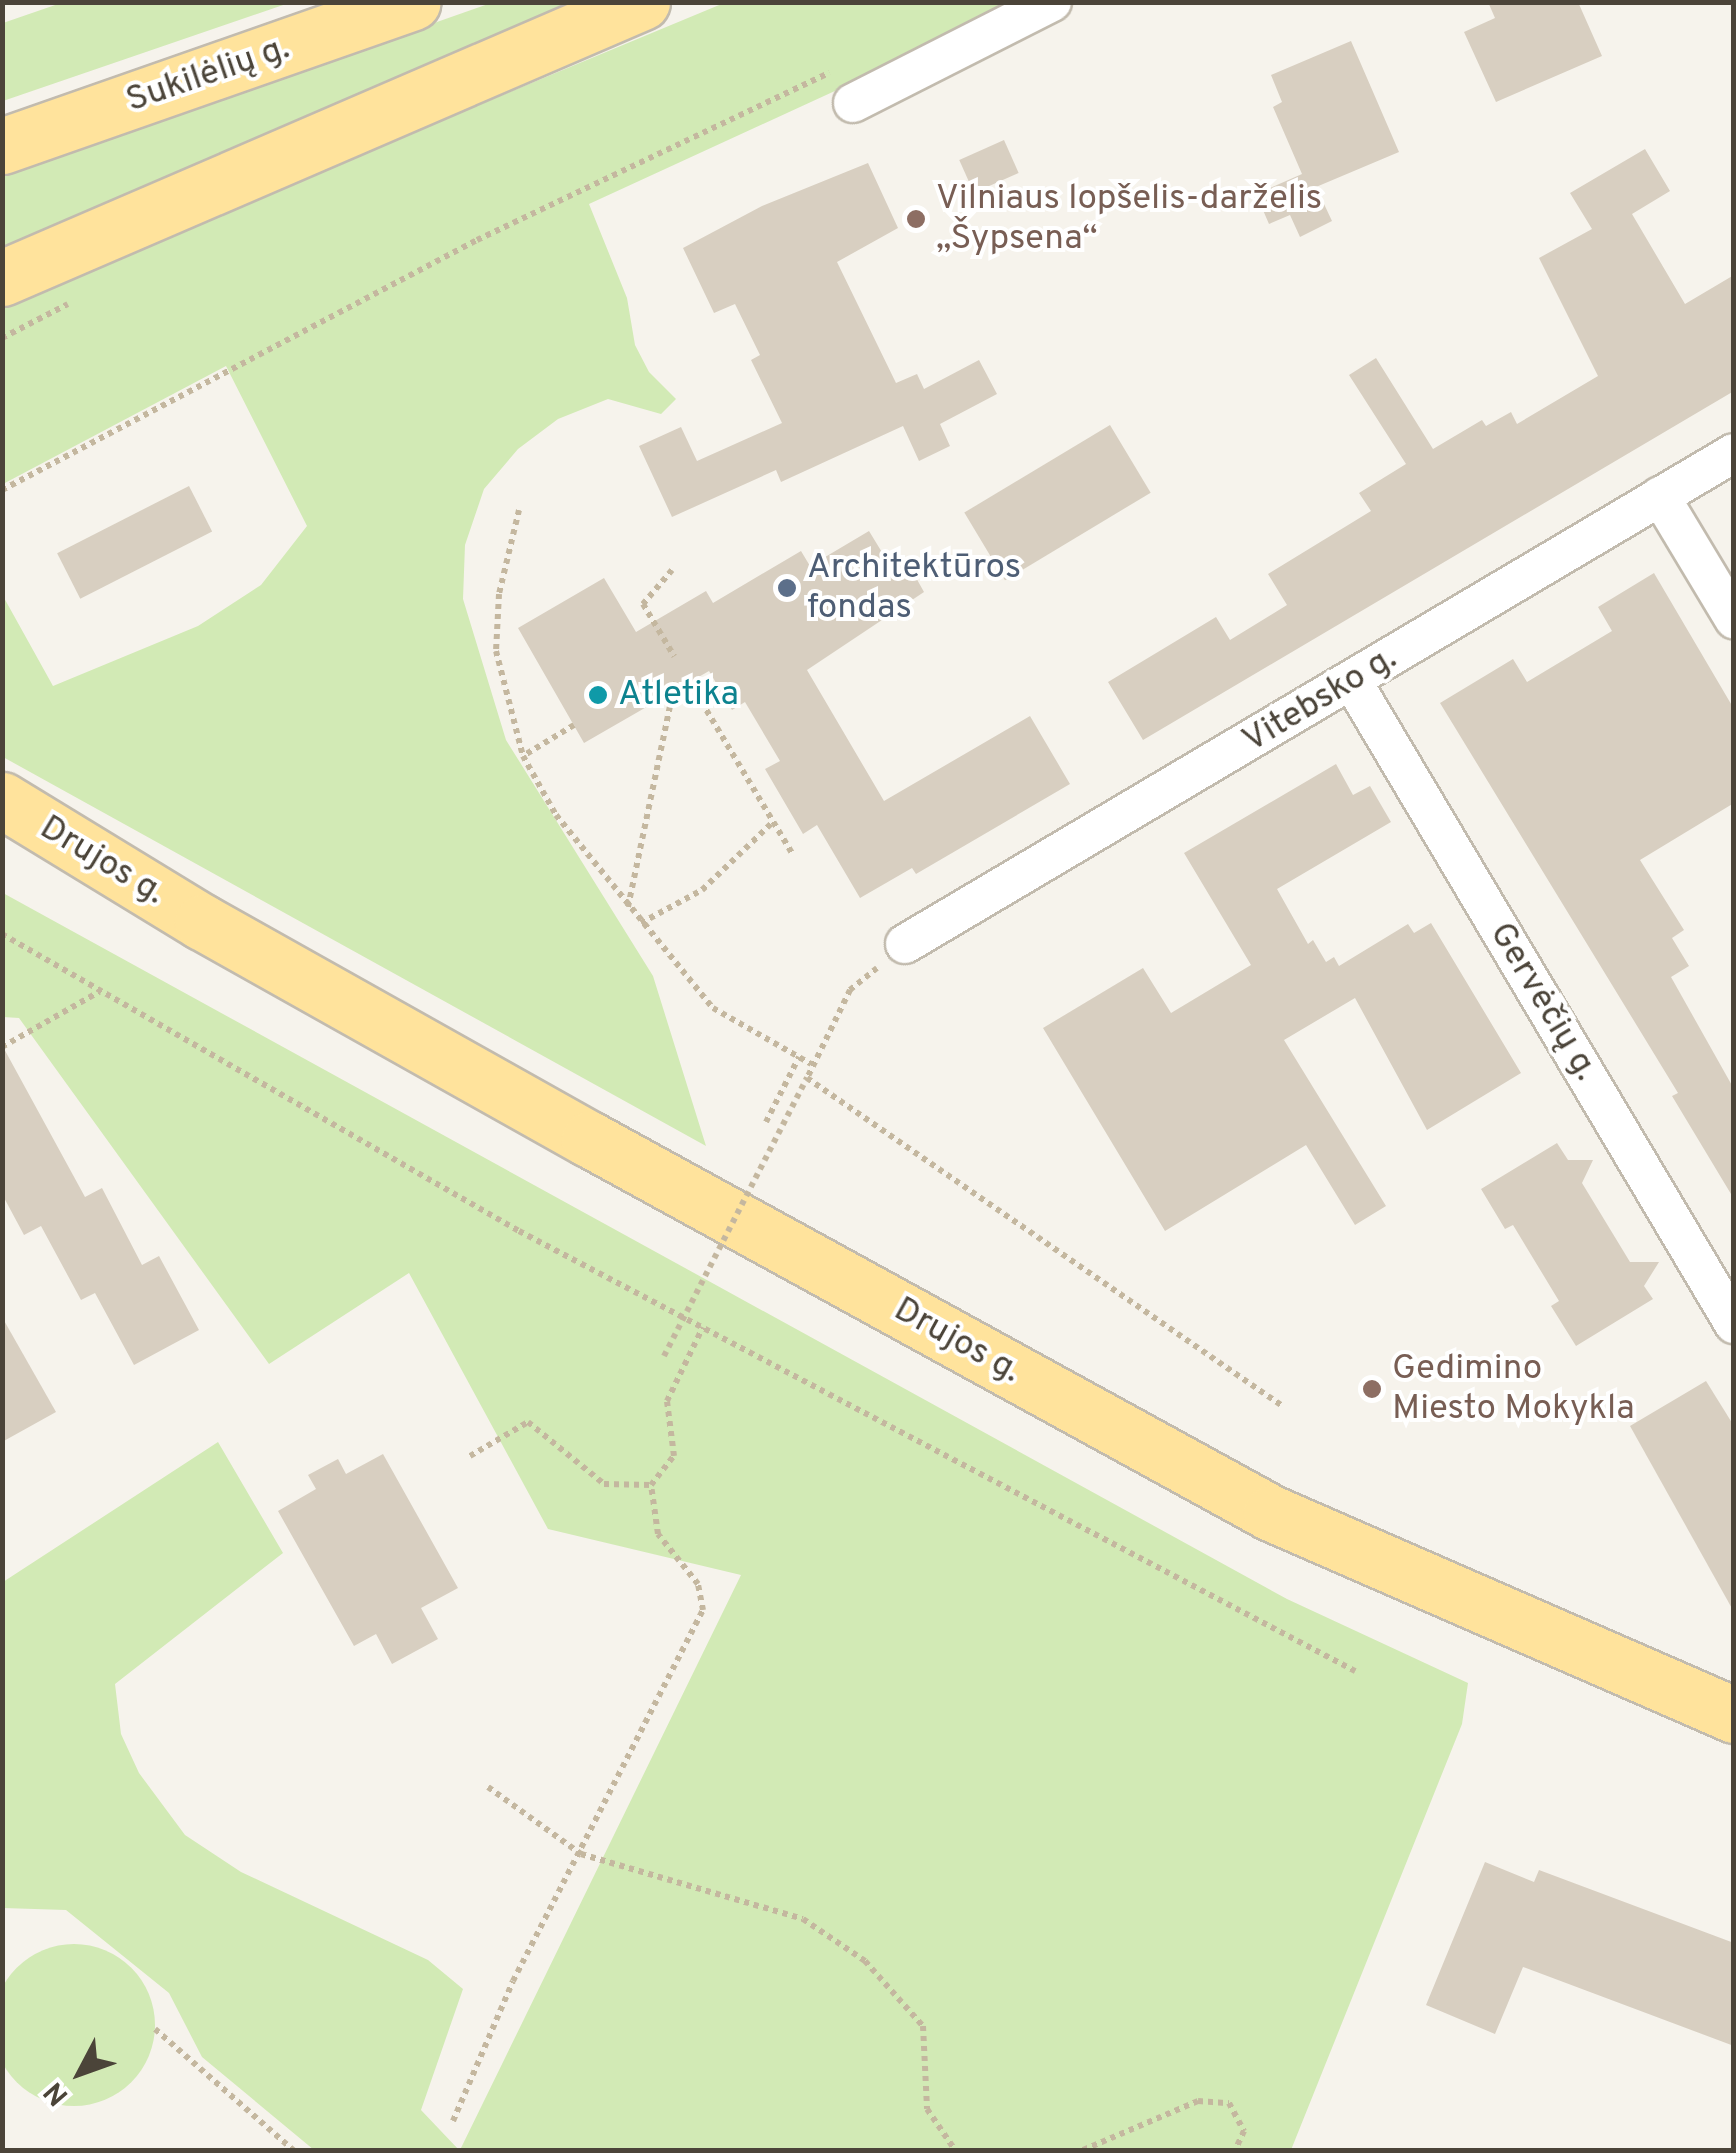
<!DOCTYPE html>
<meta charset="utf-8">
<style>
body{margin:0}
#map{position:relative;width:1736px;height:2153px;overflow:hidden;background:#f6f3ec;font-family:Overpass,sans-serif}
div>[style]{position:absolute}
.green>*{inset:0;background:#d2eab5}
.round{border-radius:50%}
.building>*{inset:0;background:#d8cfc1;transform-origin:0 0}
.path>*{height:6px;margin-top:-3px;transform-origin:0;background:repeating-linear-gradient(90deg,#c4b79f 0 5px,transparent 0 10px)}
.roads{filter:drop-shadow(2px 0 #c2bbae) drop-shadow(-2px 0 #c2bbae) drop-shadow(0 2px #c2bbae) drop-shadow(0 -2px #c2bbae)}
.minor>*{height:38px;margin:-19px;padding:0 19px;transform-origin:19px;border-radius:19px;background:#fff}
.primary>*{height:55px;margin:-27.5px;padding:0 27.5px;transform-origin:27.5px;border-radius:27.5px;background:#ffe39c}
.path-bridge>*{height:6px;margin-top:-3px;transform-origin:0;background:repeating-linear-gradient(90deg,#c4b79f 0 5px,transparent 0 10px)}
.dots>*{width:28px;height:28px;translate:-50% -50%;box-sizing:border-box;border:5px solid #fff;border-radius:50%}
span{translate:-50% -50%;white-space:nowrap;text-align:center;line-height:1.15;-webkit-text-stroke:8px #fff;paint-order:stroke}
.street-label{font-size:35px;color:#4b4439}
.education-label{font-size:35px;color:#785e54}
.left{translate:0 -50%;text-align:left}
.service-label{font-size:35px;color:#4e5e75}
.culture-label{font-size:35px;color:#0d838f}
.frame{position:absolute;inset:0;border:5px solid #4b4439;pointer-events:none}
.north{position:absolute;left:30px;top:2023px;width:100px;height:100px;-webkit-text-stroke:8px #fff;paint-order:stroke;rotate:229deg;font-size:28px;font-weight:700;line-height:40px;text-align:center;color:#4b4439}
.north::after{content:'';display:block;margin:auto;width:35px;height:45px;background:#4b4439;clip-path:polygon(50% 0,100% 100%,50% 72%,0 100%)}
</style>
<div id="map">
<div class="green">
<i style="clip-path:polygon(61px 3px,61px 2px,289px 3px,3px 101px,3px 23px)"></i>
<i style="clip-path:polygon(491px 3px,580px 3px,3px 251px,2px 175px)"></i>
<i style="clip-path:polygon(724px 3px,1026px 3px,589px 204px,627px 298px,635px 345px,649px 372px,676px 399px,661px 414px,608px 399px,558px 419px,518px 449px,484px 489px,465px 545px,463px 599px,506px 740px,653px 976px,706px 1146px,3px 757px,3px 596px,53px 686px,198px 626px,261px 585px,307px 526px,226px 366px,3px 484px,2px 303px)"></i>
<i style="clip-path:polygon(3px 893px,1287px 1599px,1468px 1683px,1462px 1724px,1291px 2150px,460px 2150px,741px 1575px,548px 1529px,409px 1273px,269px 1364px,19px 1018px,3px 1017px)"></i>
<i style="clip-path:polygon(218px 1442px,283px 1553px,115px 1684px,121px 1734px,139px 1773px,185px 1835px,241px 1872px,428px 1960px,463px 1989px,421px 2110px,459px 2150px,314px 2150px,202px 2057px,169px 1993px,66px 1910px,3px 1908px,3px 1582px)"></i>
<i class="round" style="left:-7px;top:1944px;width:162px;height:162px"></i>
</div>
<div class="building">
<i style="clip-path:polygon(1488px 2px,1578px 2px,1602px 56px,1496px 102px,1464px 32px,1495px 18px)"></i>
<i style="clip-path:polygon(1351px 41px,1399px 152px,1316px 187px,1332px 221px,1300px 237px,1290px 215px,1269px 224px,1256px 194px,1302px 174px,1273px 107px,1282px 102px,1271px 75px)"></i>
<i style="left:1004px;top:140px;width:36px;height:49px;rotate:66deg"></i>
<i style="clip-path:polygon(1645px 149px,1670px 191px,1632px 214px,1685px 304px,1734px 275px,1734px 391px,1143px 740px,1108px 682px,1216px 617px,1230px 640px,1287px 605px,1268px 574px,1371px 511px,1359px 493px,1406px 464px,1349px 375px,1376px 358px,1433px 449px,1482px 420px,1486px 426px,1511px 412px,1517px 424px,1598px 376px,1539px 258px,1592px 229px,1570px 193px)"></i>
<i style="clip-path:polygon(868px 163px,898px 228px,837px 262px,896px 383px,917px 374px,924px 389px,979px 360px,997px 394px,940px 424px,950px 446px,919px 461px,903px 426px,781px 482px,776px 470px,672px 517px,639px 446px,681px 427px,697px 461px,782px 423px,751px 360px,760px 355px,735px 304px,714px 313px,683px 248px,762px 206px)"></i>
<i style="left:1110px;top:425px;width:79px;height:170px;rotate:59deg"></i>
<i style="left:189px;top:486px;width:51px;height:148px;rotate:63deg"></i>
<i style="clip-path:polygon(869px 531px,891px 567px,905px 558px,924px 592px,807px 670px,884px 801px,1030px 716px,1070px 784px,916px 874px,912px 868px,860px 898px,817px 825px,803px 834px,765px 769px,780px 761px,745px 702px,732px 710px,709px 671px,584px 743px,518px 628px,604px 578px,636px 632px,706px 591px,713px 603px,801px 551px,810px 566px)"></i>
<i style="clip-path:polygon(1654px 573px,1734px 709px,1734px 803px,1640px 860px,1684px 930px,1672px 938px,1689px 966px,1671px 977px,1734px 1089px,1734px 1199px,1672px 1096px,1678px 1093px,1440px 703px,1513px 659px,1527px 682px,1612px 631px,1598px 607px)"></i>
<i style="clip-path:polygon(1336px 764px,1353px 795px,1370px 786px,1391px 822px,1277px 889px,1308px 944px,1313px 940px,1326px 962px,1334px 957px,1339px 966px,1408px 924px,1414px 933px,1431px 923px,1521px 1073px,1427px 1130px,1355px 998px,1284px 1040px,1386px 1206px,1355px 1225px,1306px 1145px,1165px 1231px,1043px 1028px,1143px 968px,1171px 1013px,1251px 965px,1184px 853px)"></i>
<i style="clip-path:polygon(2px 1045px,85px 1197px,102px 1188px,142px 1265px,159px 1256px,199px 1330px,134px 1365px,95px 1293px,81px 1300px,41px 1226px,24px 1235px,2px 1194px)"></i>
<i style="clip-path:polygon(1557px 1143px,1568px 1160px,1593px 1160px,1582px 1183px,1630px 1262px,1659px 1262px,1644px 1286px,1653px 1299px,1576px 1346px,1551px 1306px,1559px 1301px,1513px 1225px,1505px 1229px,1481px 1189px)"></i>
<i style="clip-path:polygon(2px 1317px,56px 1412px,2px 1442px)"></i>
<i style="clip-path:polygon(1706px 1381px,1734px 1426px,1734px 1612px,1630px 1426px)"></i>
<i style="clip-path:polygon(383px 1454px,458px 1588px,421px 1608px,438px 1639px,392px 1664px,376px 1634px,354px 1646px,278px 1511px,316px 1489px,308px 1475px,338px 1459px,346px 1474px)"></i>
<i style="clip-path:polygon(1485px 1862px,1534px 1882px,1539px 1870px,1734px 1943px,1734px 2046px,1523px 1967px,1495px 2034px,1426px 2005px)"></i>
</div>
<div class="path">
<i style="left:2px;top:338px;width:74px;rotate:-27.3deg"></i>
<i style="left:2px;top:490px;width:537px;rotate:-27.76deg"></i>
<i style="left:477px;top:240px;width:390px;rotate:-25.4deg"></i>
<i style="left:519px;top:510px;width:86px;rotate:103.4deg"></i>
<i style="left:499px;top:594px;width:57px;rotate:93deg"></i>
<i style="left:496px;top:651px;width:108px;rotate:75.6deg"></i>
<i style="left:672px;top:570px;width:45px;rotate:130.5deg"></i>
<i style="left:643px;top:604px;width:61px;rotate:59.2deg"></i>
<i style="left:686px;top:676px;width:209px;rotate:59.1deg"></i>
<i style="left:574px;top:725px;width:60px;rotate:148.7deg"></i>
<i style="left:523px;top:756px;width:68px;rotate:60.8deg"></i>
<i style="left:556px;top:815px;width:249px;rotate:50.9deg"></i>
<i style="left:713px;top:1008px;width:113px;rotate:29.7deg"></i>
<i style="left:628px;top:907px;width:230px;rotate:-78.2deg"></i>
<i style="left:641px;top:923px;width:69px;rotate:-28.4deg"></i>
<i style="left:702px;top:890px;width:98px;rotate:-43.8deg"></i>
<i style="left:2px;top:934px;width:596px;rotate:29.88deg"></i>
<i style="left:519px;top:1231px;width:945px;rotate:27.76deg"></i>
<i style="left:877px;top:968px;width:35px;rotate:141deg"></i>
<i style="left:850px;top:990px;width:98px;rotate:116deg"></i>
<i style="left:807px;top:1078px;width:579px;rotate:34.6deg"></i>
<i style="left:2px;top:1047px;width:112px;rotate:-29.6deg"></i>
<i style="left:766px;top:1122px;width:73px;rotate:-63.1deg"></i>
<i style="left:470px;top:1456px;width:67px;rotate:-30.4deg"></i>
<i style="left:528px;top:1422px;width:98px;rotate:39.2deg"></i>
<i style="left:604px;top:1484px;width:47px;rotate:1.2deg"></i>
<i style="left:651px;top:1485px;width:37px;rotate:-52deg"></i>
<i style="left:674px;top:1456px;width:55px;rotate:-97.3deg"></i>
<i style="left:667px;top:1401px;width:82px;rotate:-64.1deg"></i>
<i style="left:488px;top:1787px;width:115px;rotate:35.8deg"></i>
<i style="left:581px;top:1854px;width:231px;rotate:16.3deg"></i>
<i style="left:803px;top:1919px;width:75px;rotate:34.1deg"></i>
<i style="left:865px;top:1961px;width:87px;rotate:48.3deg"></i>
<i style="left:923px;top:2026px;width:83px;rotate:87.2deg"></i>
<i style="left:927px;top:2109px;width:50px;rotate:55.7deg"></i>
<i style="left:155px;top:2029px;width:184px;rotate:41.2deg"></i>
<i style="left:453px;top:2121px;width:152px;rotate:-66.8deg"></i>
<i style="left:513px;top:1981px;width:417px;rotate:-62.9deg"></i>
<i style="left:703px;top:1610px;width:26px;rotate:-101deg"></i>
<i style="left:698px;top:1584px;width:64px;rotate:-128.7deg"></i>
<i style="left:658px;top:1534px;width:49px;rotate:-98.1deg"></i>
<i style="left:1083px;top:2150px;width:125px;rotate:-23.1deg"></i>
<i style="left:1198px;top:2101px;width:31px;rotate:4deg"></i>
<i style="left:1229px;top:2103px;width:32px;rotate:62deg"></i>
<i style="left:1244px;top:2131px;width:21px;rotate:115deg"></i>
</div>
<div class="roads">
<div class="minor">
<i style="left:853px;top:103px;width:223px;rotate:-26.9deg"></i>
<i style="left:1660px;top:496px;width:144px;rotate:59deg"></i>
<i style="left:1352px;top:681px;width:748px;rotate:59.29deg"></i>
<i style="left:905px;top:944px;width:963px;rotate:-30.64deg"></i>
</div>
<div class="primary">
<i style="left:2px;top:146px;width:435px;rotate:-19.3deg"></i>
<i style="left:2px;top:278px;width:697px;rotate:-23.33deg"></i>
<i style="left:2px;top:800px;width:234px;rotate:31.4deg"></i>
<i style="left:202px;top:922px;width:444px;rotate:29.3deg"></i>
<i style="left:589px;top:1139px;width:778px;rotate:28.74deg"></i>
<i style="left:1271px;top:1513px;width:505px;rotate:23.57deg"></i>
</div>
</div>
<div class="path-bridge">
<i style="left:664px;top:1356px;width:313px;rotate:-62.8deg"></i>
</div>
<div class="dots">
<i style="left:916px;top:219px;background:#8d6e63"></i>
<i style="left:787px;top:588px;background:#5c6f8a"></i>
<i style="left:598px;top:695px;background:#0f9aa8"></i>
<i style="left:1372px;top:1389px;background:#8d6e63"></i>
</div>
<div class="street-label">
<span style="left:208px;top:75px;rotate:-19deg">Sukilėlių g.</span>
<span style="left:1320px;top:700px;rotate:-31deg">Vitebsko g.</span>
<span style="left:102px;top:861px;rotate:31deg">Drujos g.</span>
<span style="left:1543px;top:1002px;rotate:59deg">Gervėčių g.</span>
<span style="left:957px;top:1341px;rotate:29deg">Drujos g.</span>
</div>
<div class="education-label">
<span class="left" style="left:936px;top:219px">Vilniaus lopšelis-darželis<br>„Šypsena“</span>
<span class="left" style="left:1392px;top:1389px">Gedimino<br>Miesto Mokykla</span>
</div>
<div class="service-label">
<span class="left" style="left:807px;top:588px">Architektūros<br>fondas</span>
</div>
<div class="culture-label">
<span class="left" style="left:618px;top:695px">Atletika</span>
</div>
<div class="frame"></div>
<div class="north">N</div>
</div>
